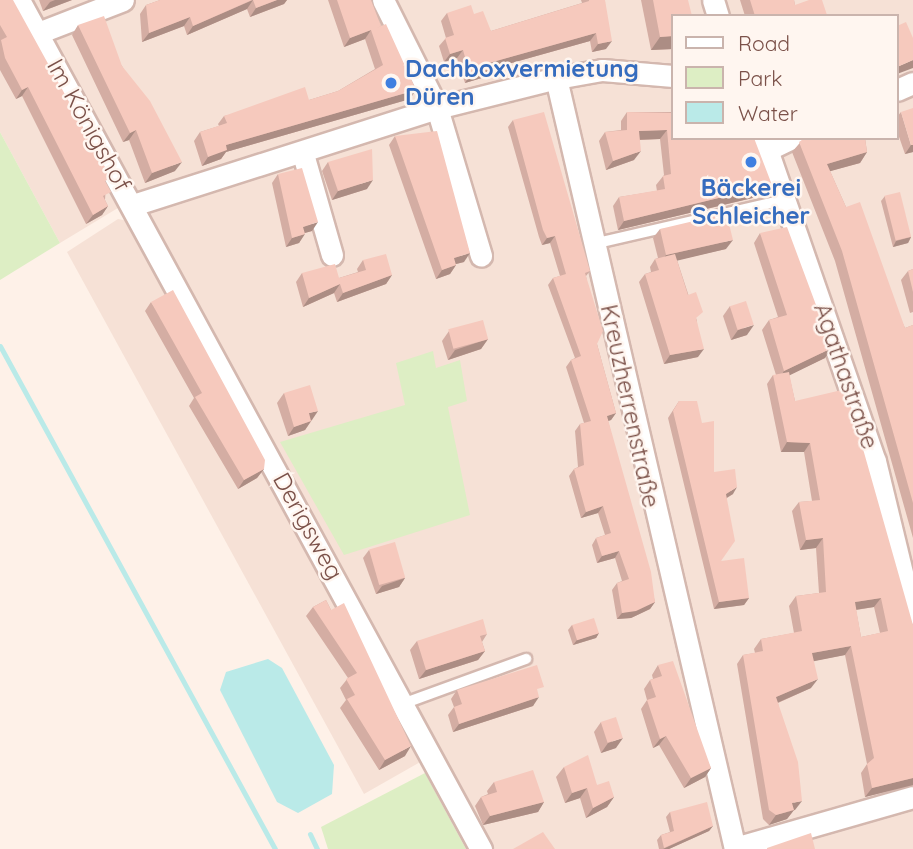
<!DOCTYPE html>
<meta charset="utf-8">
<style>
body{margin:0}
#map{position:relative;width:913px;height:849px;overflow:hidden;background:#fef1e8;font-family:Quicksand,sans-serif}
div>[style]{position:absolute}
.residential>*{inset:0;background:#f6e1d6}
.green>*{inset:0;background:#ddeec4}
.water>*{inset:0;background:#baeae8}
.stream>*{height:5px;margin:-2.5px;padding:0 2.5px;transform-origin:2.5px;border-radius:2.5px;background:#baeae8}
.roads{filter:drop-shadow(2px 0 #d4b8af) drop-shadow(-2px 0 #d4b8af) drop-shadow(0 2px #d4b8af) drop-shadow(0 -2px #d4b8af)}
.service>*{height:10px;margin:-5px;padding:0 5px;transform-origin:5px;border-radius:5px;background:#fff}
.minor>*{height:21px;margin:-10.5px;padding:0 10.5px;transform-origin:10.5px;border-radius:10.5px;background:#fff}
.wall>*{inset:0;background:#d4ada3}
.shaded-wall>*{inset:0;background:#ac8d84}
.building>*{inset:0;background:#f6c9bd;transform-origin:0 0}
.dots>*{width:19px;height:19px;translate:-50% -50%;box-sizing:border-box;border:4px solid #fff6f0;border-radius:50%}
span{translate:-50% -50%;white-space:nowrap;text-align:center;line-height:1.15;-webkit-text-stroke:5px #fff6f0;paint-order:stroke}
.shop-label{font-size:24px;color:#366cbe;font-weight:700}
.left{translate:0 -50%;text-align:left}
.street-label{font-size:24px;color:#7b5149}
.legend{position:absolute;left:671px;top:14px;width:228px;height:126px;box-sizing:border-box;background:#fff6f0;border:2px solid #cab4ad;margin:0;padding:9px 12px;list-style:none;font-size:21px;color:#7b5149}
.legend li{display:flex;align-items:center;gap:14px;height:35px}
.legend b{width:35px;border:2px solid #cab4ad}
</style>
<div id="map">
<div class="residential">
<i style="clip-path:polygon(evenodd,0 0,913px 0,913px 849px,491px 849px,147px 226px,151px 212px,220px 191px,211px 170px,146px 191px,60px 243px,0 132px,0 0,673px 16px,897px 16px,897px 138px,673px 138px,673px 16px)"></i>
<i style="clip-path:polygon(118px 219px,133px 222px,422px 761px,364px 794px,67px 252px)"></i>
</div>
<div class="green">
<i style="clip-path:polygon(0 132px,60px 243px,0 280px)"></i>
<i style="clip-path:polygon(433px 351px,436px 368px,460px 360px,467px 401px,448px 407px,470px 515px,344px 555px,280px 442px,405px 405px,396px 363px)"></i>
<i style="clip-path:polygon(425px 773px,466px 849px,328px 849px,321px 827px)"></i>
</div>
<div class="water">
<i style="clip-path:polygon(268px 659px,282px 668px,334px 765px,332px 794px,298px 813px,277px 802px,220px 690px,226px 672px)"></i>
</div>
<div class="stream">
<i style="left:0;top:346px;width:573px;rotate:61.33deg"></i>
<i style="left:310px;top:834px;width:17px;rotate:65deg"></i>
</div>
<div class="roads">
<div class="service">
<i style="left:593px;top:244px;width:196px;rotate:-13deg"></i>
<i style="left:405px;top:703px;width:129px;rotate:-20deg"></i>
</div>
<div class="minor">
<i style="left:19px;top:0;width:967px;rotate:61.45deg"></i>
<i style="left:383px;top:0;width:121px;rotate:63.4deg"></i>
<i style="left:437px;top:108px;width:154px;rotate:73.4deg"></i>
<i style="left:713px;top:0;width:17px;rotate:73deg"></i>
<i style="left:38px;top:33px;width:91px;rotate:-21.2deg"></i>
<i style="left:673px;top:76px;width:71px;rotate:-175.2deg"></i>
<i style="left:602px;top:70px;width:47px;rotate:170.1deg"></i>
<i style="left:556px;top:78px;width:792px;rotate:76.93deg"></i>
<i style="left:897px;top:90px;width:17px;rotate:-24deg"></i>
<i style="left:763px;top:138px;width:342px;rotate:70.9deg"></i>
<i style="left:875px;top:461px;width:162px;rotate:76.4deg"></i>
<i style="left:767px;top:150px;width:28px;rotate:-26deg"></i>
<i style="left:303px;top:154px;width:105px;rotate:74deg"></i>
<i style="left:133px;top:205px;width:319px;rotate:-17.7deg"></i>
<i style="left:437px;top:108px;width:123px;rotate:-14.1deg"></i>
<i style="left:735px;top:848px;width:185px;rotate:-16deg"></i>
</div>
</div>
<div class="wall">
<i style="clip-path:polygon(0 0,106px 184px,105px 200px,108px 206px,102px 215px,86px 224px,22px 96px,16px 99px,0 70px)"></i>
<i style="clip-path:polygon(39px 0,72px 0,43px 11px)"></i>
<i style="clip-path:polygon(160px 0,287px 0,284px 4px,250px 17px,247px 9px,187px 35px,184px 26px,142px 42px,140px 14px,146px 5px)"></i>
<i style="clip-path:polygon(328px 0,371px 0,381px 26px,416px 90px,410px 99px,226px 152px,221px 159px,202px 166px,194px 141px,200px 132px,219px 126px,218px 124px,224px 116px,309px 100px,338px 91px,375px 69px,365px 39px,344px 47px)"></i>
<i style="clip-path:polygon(581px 0,605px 0,606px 49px,592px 52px,590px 41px,490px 69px,485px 77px,465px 83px,457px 58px,444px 62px,439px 46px,446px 38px,441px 21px,447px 13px,474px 14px,491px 31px,582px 3px)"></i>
<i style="clip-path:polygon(641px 0,688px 0,673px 49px,651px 50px)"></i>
<i style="clip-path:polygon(740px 0,794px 0,795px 5px,827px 16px,745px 16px)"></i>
<i style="clip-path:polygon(78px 25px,122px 66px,175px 171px,145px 183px,129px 140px,123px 142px,72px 35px)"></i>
<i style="clip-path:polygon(627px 112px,673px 112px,772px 185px,765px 195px,618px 230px,613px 206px,619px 197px,657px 191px,656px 185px,664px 175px,660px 139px,640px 140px,634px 160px,606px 170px,599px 141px,605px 132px,621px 130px,621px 121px)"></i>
<i style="clip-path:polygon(901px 112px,913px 152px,905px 154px,897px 131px,897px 117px)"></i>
<i style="clip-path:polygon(513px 120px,590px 271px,586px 276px,597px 344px,616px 413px,611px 420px,608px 421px,655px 602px,650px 609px,631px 618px,617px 619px,612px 590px,617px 583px,622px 581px,615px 558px,597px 563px,592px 545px,596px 538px,605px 535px,598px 513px,581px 518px,569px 476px,574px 469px,578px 467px,575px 431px,580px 424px,584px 423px,566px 367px,571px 360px,575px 358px,548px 285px,553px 278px,560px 276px,550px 243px,542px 245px,539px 237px,508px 127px)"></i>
<i style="clip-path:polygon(395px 136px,464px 262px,456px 264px,456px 265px,450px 274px,436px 279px,389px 145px)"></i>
<i style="clip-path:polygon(804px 138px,865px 138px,867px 152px,860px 163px,830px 171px,846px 207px,905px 328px,913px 325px,913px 538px,835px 261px,792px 152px)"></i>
<i style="clip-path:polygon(328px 162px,367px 189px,332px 200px,322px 171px)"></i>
<i style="clip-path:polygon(278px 174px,312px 231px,305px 233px,299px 243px,286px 247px,272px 183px)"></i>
<i style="clip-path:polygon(885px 196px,911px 237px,908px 243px,893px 247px,881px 201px)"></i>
<i style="clip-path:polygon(717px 226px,726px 249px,677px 260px,697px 321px,698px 357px,664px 364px,639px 282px,645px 274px,651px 272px,650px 267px,655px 259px,658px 258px,653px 238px,660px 229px)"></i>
<i style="clip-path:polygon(evenodd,760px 233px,825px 358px,789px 375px,795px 401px,913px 625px,913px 785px,865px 797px,861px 773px,867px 764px,845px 655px,813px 661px,811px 688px,778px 703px,795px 810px,794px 810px,787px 819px,769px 825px,763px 819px,737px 664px,743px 655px,755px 653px,754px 649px,761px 639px,794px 633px,789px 606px,796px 596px,819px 593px,816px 548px,800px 550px,792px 511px,799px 502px,812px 501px,804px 452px,781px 452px,767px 384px,773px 375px,776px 375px,762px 330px,769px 320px,778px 317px,754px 243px,760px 233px,874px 607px,880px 633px,861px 637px,856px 610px,874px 607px)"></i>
<i style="clip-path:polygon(363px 260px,392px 275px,386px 284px,337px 302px,334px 293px,303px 307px,296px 282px,302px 273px,339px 278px,358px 272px,357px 269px)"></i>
<i style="clip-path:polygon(913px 269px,913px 312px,910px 313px,901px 280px,908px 271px)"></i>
<i style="clip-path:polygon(151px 302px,264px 469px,257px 478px,238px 489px,189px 406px,194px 398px,145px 311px)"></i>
<i style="clip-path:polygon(730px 306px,747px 335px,731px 340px,723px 316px)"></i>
<i style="clip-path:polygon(449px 331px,488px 339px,481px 349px,448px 360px,442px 341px)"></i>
<i style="clip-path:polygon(284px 393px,312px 420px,305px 430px,288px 436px,277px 403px)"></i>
<i style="clip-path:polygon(679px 401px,714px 472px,733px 494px,727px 498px,721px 561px,749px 598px,744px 605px,714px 609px,668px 418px)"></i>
<i style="clip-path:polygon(369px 550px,405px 578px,399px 587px,376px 594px,363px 558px)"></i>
<i style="clip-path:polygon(326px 600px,405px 756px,379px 770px,340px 708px,346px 700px,340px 688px,348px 678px,306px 616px,313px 607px)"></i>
<i style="clip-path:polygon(572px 625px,599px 633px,596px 638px,573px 645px,568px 630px)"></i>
<i style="clip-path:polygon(487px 634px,482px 642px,485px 651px,478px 660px,419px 679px,410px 650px,417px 641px)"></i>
<i style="clip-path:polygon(658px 665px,711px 768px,705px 777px,684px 788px,659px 745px,653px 748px,641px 709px,647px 700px,644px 689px,650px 680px,653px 679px,652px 675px)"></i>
<i style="clip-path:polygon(457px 690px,538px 695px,533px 706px,453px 732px,448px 715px,454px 707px,451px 699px)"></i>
<i style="clip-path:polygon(601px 722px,616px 748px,601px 753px,594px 732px)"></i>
<i style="clip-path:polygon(564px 767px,597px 785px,614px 797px,607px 807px,586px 818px,580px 798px,565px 803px,556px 777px)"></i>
<i style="clip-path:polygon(494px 782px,544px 802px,538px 812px,483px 825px,475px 806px,481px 797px,488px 794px,487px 791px)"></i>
<i style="clip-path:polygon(670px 812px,713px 826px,709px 831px,669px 849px,659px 849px,657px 840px,661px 835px,670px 832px,666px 817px)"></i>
</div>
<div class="shaded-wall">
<i style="clip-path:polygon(55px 0,72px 0,43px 11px,50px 2px)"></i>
<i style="clip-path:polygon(253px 0,247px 9px,187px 35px,193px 26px)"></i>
<i style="clip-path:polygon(277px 0,287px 0,284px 4px,250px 17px,256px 8px)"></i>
<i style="clip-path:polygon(190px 17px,184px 26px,142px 42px,149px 33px)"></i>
<i style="clip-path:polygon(371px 30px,365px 39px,344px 47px,350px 38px)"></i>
<i style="clip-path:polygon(596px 33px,590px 41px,490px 69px,485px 77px,465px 83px,470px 75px,489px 63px)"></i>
<i style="clip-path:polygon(673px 36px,673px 49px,651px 50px,660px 37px)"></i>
<i style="clip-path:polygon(612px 41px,606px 49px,592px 52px,598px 44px)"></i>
<i style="clip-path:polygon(463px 50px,457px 58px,444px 62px,450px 54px)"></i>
<i style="clip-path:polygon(913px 60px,913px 68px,897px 74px,897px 67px)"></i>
<i style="clip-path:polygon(28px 87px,22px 96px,16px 99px,22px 90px)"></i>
<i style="clip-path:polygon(416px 90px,410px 99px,226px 152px,221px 159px,202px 166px,208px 157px,226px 145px)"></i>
<i style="clip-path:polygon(136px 130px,129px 140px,123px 142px,130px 133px)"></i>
<i style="clip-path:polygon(667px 130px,660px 139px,633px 140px,639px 131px)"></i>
<i style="clip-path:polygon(911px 145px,913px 145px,913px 152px,905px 154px)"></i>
<i style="clip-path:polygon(641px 151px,634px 160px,606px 170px,613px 161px)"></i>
<i style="clip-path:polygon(867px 152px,860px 163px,820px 174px,827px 164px)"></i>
<i style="clip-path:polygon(182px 162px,175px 171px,145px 183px,152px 173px)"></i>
<i style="clip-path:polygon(373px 180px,367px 189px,332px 200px,338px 191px)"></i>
<i style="clip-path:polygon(772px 185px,765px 195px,618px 230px,624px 221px)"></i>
<i style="clip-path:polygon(108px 206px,102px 215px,86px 224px,93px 215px)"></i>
<i style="clip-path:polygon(318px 222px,312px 231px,297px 235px,303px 227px)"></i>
<i style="clip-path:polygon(305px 234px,299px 243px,286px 247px,292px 238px)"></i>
<i style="clip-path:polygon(555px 236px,550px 243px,542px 245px,547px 238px)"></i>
<i style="clip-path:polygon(911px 237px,908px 243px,893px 247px,896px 241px)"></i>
<i style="clip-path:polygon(733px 240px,726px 249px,659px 265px,666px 255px)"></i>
<i style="clip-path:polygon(470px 253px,464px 262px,448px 266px,454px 258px)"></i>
<i style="clip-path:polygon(456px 265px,450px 274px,436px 279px,442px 270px)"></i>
<i style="clip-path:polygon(392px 275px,386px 284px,337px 302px,343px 293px)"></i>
<i style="clip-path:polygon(340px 284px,334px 293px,303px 307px,309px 298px)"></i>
<i style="clip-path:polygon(754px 325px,747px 335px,731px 340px,738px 330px)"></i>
<i style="clip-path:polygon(488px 339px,481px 349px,448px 360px,455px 350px)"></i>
<i style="clip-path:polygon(832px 348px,825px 358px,778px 381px,784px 371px)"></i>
<i style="clip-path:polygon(704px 349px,698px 357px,664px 364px,670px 355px)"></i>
<i style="clip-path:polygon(318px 411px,312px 420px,302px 423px,309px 413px)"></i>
<i style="clip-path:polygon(616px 413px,611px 420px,602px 423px,607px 416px)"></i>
<i style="clip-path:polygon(311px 421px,305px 430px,288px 436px,294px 427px)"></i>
<i style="clip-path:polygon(787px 442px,810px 443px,804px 452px,781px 452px)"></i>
<i style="clip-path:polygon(264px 469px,257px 478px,238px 489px,244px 480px)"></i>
<i style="clip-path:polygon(737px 487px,733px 494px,721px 501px,726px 494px)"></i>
<i style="clip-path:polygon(603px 506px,598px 513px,581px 518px,586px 512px)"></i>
<i style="clip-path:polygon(823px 538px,816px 548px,800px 550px,806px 540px)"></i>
<i style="clip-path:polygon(619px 551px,615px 558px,597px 563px,602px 556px)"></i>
<i style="clip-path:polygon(405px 578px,399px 587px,376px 594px,382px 586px)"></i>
<i style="clip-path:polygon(749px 598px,744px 605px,714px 609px,719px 602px)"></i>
<i style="clip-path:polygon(881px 598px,874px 607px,848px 611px,855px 602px)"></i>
<i style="clip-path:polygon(655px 602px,650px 609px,631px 618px,617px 619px,622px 613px)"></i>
<i style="clip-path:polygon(599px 633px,596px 638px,573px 645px,577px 640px)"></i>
<i style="clip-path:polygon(851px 646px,845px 655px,805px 663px,812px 653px)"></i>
<i style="clip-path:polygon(485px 651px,478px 660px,419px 679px,426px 670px)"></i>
<i style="clip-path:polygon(818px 679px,811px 688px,770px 706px,776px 697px)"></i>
<i style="clip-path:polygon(539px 697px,533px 706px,453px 732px,459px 724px)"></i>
<i style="clip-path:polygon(666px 736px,659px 745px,653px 748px,660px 739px)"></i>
<i style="clip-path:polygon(623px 738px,616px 748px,601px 753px,608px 743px)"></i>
<i style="clip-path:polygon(411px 746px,405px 756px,379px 770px,385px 760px)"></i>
<i style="clip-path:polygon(711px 768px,705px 777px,684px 788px,691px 778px)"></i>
<i style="clip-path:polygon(913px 778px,913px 785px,865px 797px,872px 788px)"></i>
<i style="clip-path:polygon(587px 788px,580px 798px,565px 803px,572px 793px)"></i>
<i style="clip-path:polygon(614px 797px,607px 807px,586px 818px,593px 808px)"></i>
<i style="clip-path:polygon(802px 801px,795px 810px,786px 812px,792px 803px)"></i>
<i style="clip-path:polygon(544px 802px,538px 812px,483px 825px,490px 816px)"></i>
<i style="clip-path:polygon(794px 810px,787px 819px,769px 825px,776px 815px)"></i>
<i style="clip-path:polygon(713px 826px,709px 831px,669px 849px,663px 849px)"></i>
</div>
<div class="building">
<i style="clip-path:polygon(0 0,13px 0,111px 178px,105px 181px,111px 192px,103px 196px,108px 206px,93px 215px,28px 87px,22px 90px,5px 58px,1px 40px,7px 37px,0 25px)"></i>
<i style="clip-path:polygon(160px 0,252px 0,193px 26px,190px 17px,149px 33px,146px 5px)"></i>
<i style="clip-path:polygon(253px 0,277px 0,256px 8px)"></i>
<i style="clip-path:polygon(337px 0,371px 0,381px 26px,374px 29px,386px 24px,416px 90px,226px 145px,227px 150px,208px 157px,200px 132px,227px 123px,224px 116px,305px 87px,309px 100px,338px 91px,383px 65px,371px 30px,350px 38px)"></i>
<i style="clip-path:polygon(589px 0,605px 0,612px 41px,598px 44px,596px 33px,489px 63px,491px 69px,470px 75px,463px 50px,450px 54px,445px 38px,454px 35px,447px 13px,471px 5px,474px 14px,483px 11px,491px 31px,589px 1px)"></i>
<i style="clip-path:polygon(653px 0,688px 0,692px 16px,673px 16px,673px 36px,660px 37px)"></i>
<i style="clip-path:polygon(750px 0,794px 0,795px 5px,809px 0,822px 0,827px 15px,755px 16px)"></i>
<i style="clip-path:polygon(104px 16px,122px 66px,150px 101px,182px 162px,152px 173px,136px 130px,130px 133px,78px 25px)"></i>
<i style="clip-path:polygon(906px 22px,913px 38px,913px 60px,897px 67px,897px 26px)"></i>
<i style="clip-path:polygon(913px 108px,913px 145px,911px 145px,901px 112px)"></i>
<i style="clip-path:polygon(544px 112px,590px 271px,585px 273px,603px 331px,597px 344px,616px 413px,607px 416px,651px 572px,655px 602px,636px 611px,622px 613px,617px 583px,629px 579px,619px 551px,602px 556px,596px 538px,611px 533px,603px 506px,586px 512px,574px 469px,584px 465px,580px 424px,591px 421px,571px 360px,581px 356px,553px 278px,566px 274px,555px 236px,547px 238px,543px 230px,513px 120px)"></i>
<i style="clip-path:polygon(627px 112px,673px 113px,673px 138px,754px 138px,772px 185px,624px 221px,619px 197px,665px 189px,663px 176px,671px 174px,667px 130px,639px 131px,641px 151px,613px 161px,605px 132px,627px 130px)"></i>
<i style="clip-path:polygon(437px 131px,470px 253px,454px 258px,456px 265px,442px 270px,395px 136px)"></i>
<i style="clip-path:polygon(805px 138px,865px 138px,867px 152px,827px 164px,846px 207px,860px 202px,905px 328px,913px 325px,913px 503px,842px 251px,799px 142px)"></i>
<i style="clip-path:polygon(372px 149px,373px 180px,338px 191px,328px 162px)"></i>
<i style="clip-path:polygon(302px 168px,318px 222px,303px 227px,305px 234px,292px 238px,278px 174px)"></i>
<i style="left:900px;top:192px;width:46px;height:16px;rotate:76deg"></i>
<i style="clip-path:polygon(715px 216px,717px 226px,729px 224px,733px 240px,666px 255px,660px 229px)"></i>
<i style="clip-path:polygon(787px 227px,832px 348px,784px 371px,769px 320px,787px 315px,760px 233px)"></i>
<i style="clip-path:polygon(386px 254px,392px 275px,343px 293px,340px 284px,309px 298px,302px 273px,335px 264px,339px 278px,366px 270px,363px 260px)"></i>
<i style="clip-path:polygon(675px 254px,688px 295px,696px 292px,703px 312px,696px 318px,704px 349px,670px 355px,645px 274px,659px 270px,655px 259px)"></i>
<i style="clip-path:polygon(913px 269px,913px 292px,908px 271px)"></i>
<i style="clip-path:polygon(173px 290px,265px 460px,264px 469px,244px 480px,195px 397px,202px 393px,151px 302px)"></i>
<i style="left:746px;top:301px;width:25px;height:17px;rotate:72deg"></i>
<i style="left:483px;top:320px;width:20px;height:36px;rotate:75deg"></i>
<i style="clip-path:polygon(evenodd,789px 372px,795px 401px,846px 389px,913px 625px,913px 778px,872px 788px,867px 764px,874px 758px,851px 646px,812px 653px,818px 679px,776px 697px,798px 762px,802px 801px,792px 803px,794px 810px,776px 815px,769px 810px,743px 655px,763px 651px,761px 639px,802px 631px,796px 596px,826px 592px,823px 538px,806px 540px,799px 502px,820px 500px,810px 443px,787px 442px,773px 375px,789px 372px,881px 598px,888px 631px,861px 637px,855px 602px,881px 598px)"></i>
<i style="clip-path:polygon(310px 385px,318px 411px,309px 413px,311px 421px,294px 427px,284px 393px)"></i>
<i style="clip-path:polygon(679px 401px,697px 401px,702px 423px,714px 421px,714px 472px,735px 469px,737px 487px,726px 494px,735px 541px,721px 561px,744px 558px,749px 598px,719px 602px,673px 411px)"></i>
<i style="left:395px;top:542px;width:37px;height:27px;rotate:74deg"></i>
<i style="clip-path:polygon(326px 600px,331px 610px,344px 603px,411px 746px,385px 760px,347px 699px,355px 695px,346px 679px,357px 673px,313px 607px)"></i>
<i style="left:594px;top:618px;width:16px;height:23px;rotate:72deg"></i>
<i style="clip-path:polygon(483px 619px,487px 634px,480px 636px,485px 651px,426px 670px,417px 641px)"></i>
<i style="clip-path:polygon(673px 661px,711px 768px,691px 778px,666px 736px,660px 739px,647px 700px,656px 697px,650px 680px,662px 676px,658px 665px)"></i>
<i style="clip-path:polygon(537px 665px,544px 687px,537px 689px,539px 697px,459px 724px,454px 707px,462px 704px,457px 690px)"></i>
<i style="left:616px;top:717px;width:22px;height:16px;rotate:72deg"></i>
<i style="clip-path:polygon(588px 755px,597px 785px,609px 781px,614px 797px,593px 808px,587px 788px,572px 793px,564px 767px)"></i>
<i style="clip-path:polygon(533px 770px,544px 802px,490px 816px,481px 797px,497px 792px,494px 782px)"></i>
<i style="clip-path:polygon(707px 802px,713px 826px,664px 848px,661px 835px,674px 831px,670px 812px)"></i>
<i style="clip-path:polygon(543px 832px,555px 849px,513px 849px)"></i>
<i style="clip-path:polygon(811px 833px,815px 849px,767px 849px,767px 848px)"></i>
</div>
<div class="dots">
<i style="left:391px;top:83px;background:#3f7fe0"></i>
<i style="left:751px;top:162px;background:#3f7fe0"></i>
</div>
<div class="shop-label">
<span class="left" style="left:405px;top:83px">Dachboxvermietung<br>Düren</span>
<span style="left:751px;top:202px">Bäckerei<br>Schleicher</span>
</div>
<div class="street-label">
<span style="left:89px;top:125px;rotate:61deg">Im Königshof</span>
<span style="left:846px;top:376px;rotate:71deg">Agathastraße</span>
<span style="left:630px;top:406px;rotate:78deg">Kreuzherrenstraße</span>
<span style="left:308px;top:526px;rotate:61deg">Derigsweg</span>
</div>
<ul class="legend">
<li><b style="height:9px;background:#fff"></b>Road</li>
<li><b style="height:19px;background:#ddeec4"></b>Park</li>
<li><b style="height:19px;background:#baeae8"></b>Water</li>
</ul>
</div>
